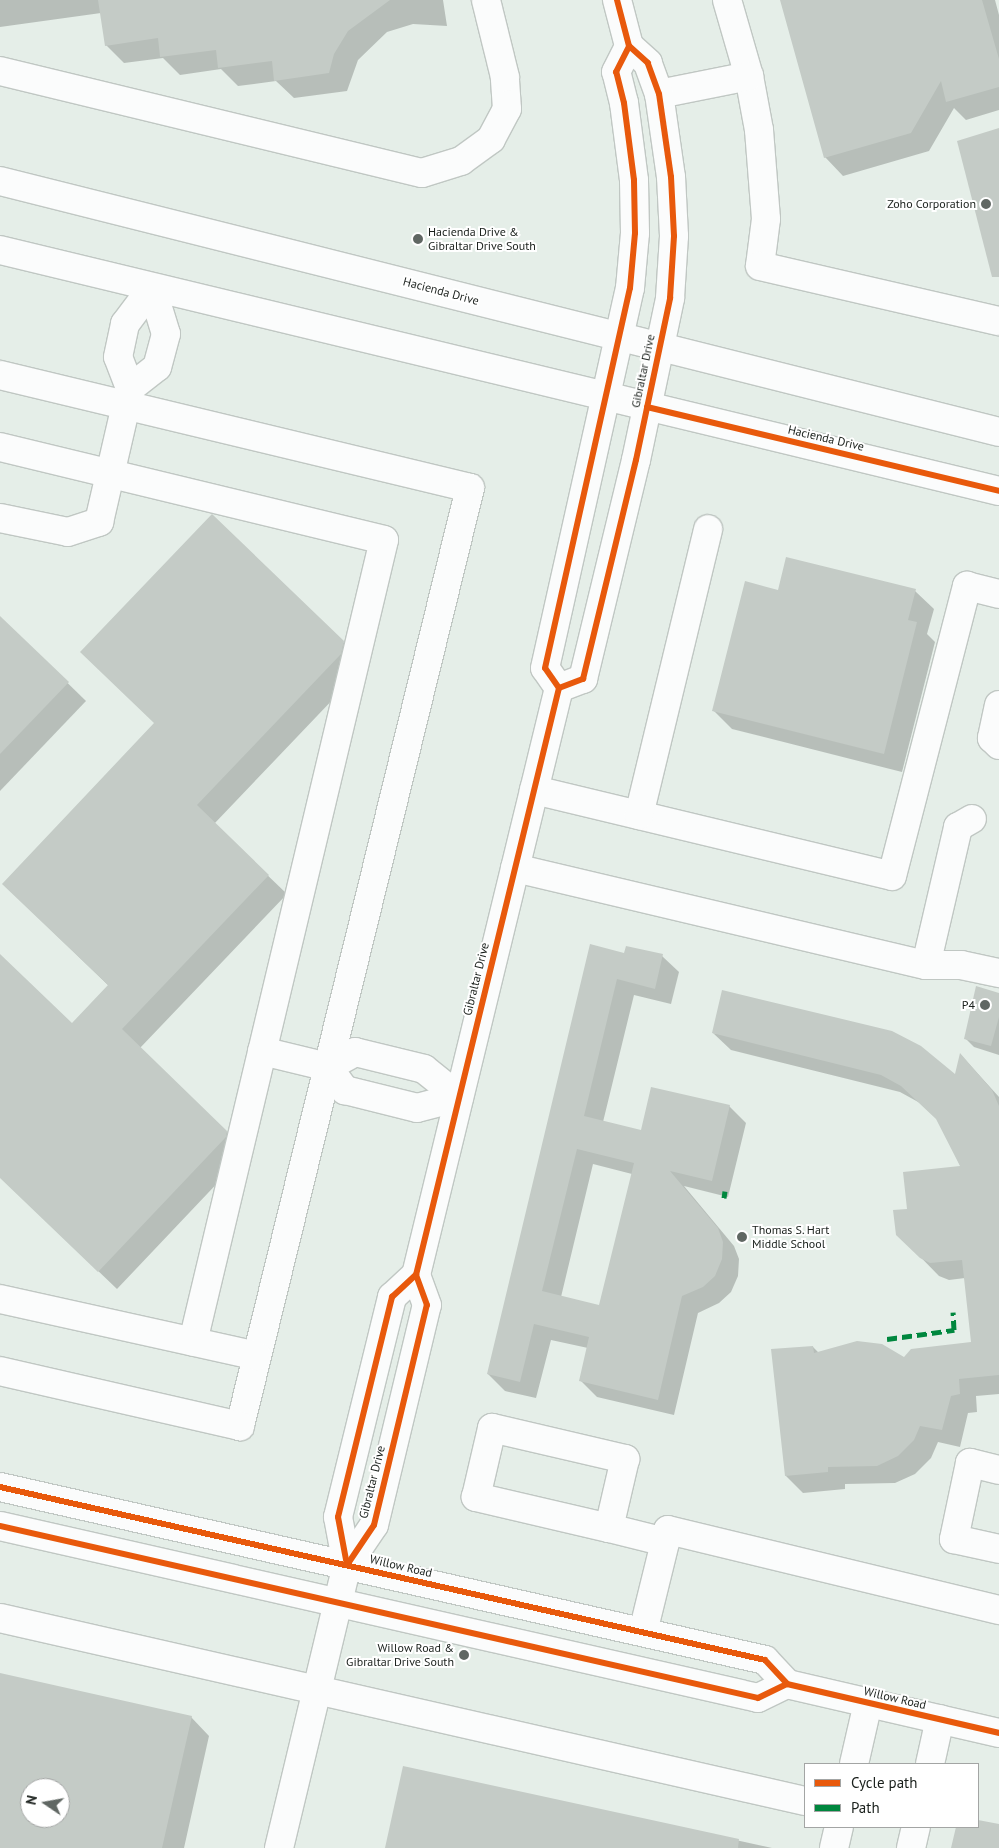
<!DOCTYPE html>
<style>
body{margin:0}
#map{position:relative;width:999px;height:1848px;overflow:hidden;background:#e5eee8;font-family:"PT Sans",sans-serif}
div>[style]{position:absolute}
.shadow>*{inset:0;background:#0003}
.building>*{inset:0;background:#c4cbc6}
.roads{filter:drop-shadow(1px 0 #c0c7c3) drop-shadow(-1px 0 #c0c7c3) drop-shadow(0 1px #c0c7c3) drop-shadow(0 -1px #c0c7c3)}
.minor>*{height:28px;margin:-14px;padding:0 14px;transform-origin:14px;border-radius:14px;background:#fbfcfc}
.major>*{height:28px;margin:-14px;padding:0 14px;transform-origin:14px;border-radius:14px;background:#fbfcfc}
.quiet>*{height:5px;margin-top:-2.5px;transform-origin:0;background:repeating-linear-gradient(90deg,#00873e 0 10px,transparent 0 15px)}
.cycleway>*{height:6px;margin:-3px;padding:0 3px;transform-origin:3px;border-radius:3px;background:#e8590c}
.dots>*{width:14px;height:14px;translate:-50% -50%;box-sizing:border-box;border:2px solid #fff;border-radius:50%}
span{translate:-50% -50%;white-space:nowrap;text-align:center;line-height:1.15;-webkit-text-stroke:4px #fff;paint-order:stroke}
.poi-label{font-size:12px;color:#191f1b}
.right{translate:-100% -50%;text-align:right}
.left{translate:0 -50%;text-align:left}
.street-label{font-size:12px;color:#191f1b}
.legend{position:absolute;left:804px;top:1763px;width:175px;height:65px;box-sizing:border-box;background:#fff;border:1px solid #a3a5a4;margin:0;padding:6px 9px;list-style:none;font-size:15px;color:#191f1b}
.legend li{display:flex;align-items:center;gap:10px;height:25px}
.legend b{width:25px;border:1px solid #a3a5a4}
.north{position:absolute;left:20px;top:1778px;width:50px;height:50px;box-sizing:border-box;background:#fff;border:1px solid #a3a5a4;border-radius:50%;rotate:282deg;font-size:14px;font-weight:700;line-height:20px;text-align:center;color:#191f1b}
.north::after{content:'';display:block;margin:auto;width:18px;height:22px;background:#606763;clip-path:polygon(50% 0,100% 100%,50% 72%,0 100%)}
</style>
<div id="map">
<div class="shadow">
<i style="clip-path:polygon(0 0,443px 0,447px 26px,413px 24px,387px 32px,358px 60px,347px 91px,294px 98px,276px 81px,238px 86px,221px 69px,180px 75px,163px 58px,124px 63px,106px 45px,101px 13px,0 27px)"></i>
<i style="clip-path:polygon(781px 0,995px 0,999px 15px,999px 110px,966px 120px,954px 108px,929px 151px,843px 176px,825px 157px)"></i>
<i style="clip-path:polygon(779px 591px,915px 591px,934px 609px,927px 634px,935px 642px,902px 772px,732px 729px,713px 710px)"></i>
<i style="clip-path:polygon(0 617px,86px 701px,0 791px)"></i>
<i style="clip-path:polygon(343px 642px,362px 660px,359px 672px,214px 824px,287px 894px,140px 1048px,245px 1150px,244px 1155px,117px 1289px,0 1177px,0 956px,72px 1025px,109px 986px,22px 902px)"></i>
<i style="clip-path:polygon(evenodd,591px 946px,625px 954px,662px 956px,679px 972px,671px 1004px,634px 995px,603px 1122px,642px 1131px,729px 1106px,746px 1123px,728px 1197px,684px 1186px,734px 1246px,739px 1259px,738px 1276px,731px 1292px,719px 1303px,698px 1313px,674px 1415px,597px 1397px,580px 1380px,588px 1348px,551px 1340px,536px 1398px,505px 1391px,488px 1374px,591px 946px,593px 1164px,632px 1174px,600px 1306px,561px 1297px,593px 1164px)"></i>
<i style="clip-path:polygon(999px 994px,999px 1055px,974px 1047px,965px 1038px)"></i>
<i style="clip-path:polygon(713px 1033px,956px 1076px,961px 1055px,999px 1097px,999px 1394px,976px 1396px,977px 1412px,968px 1413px,960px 1447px,938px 1442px,931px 1458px,915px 1474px,895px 1483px,845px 1484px,845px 1489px,803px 1493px,786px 1476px,813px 1347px,819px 1353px,904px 1359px,972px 1343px,965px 1278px,949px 1280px,939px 1276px,898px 1234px,909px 1210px,961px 1167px,939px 1121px,920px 1103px,900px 1092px,731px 1050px)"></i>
<i style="clip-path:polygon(evenodd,0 1675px,191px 1717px,209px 1736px,184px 1848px,0 1848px,0 1675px,30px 1788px,60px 1788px,60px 1818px,30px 1818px,30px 1788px)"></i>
<i style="clip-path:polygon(404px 1767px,772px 1848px,386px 1848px)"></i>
</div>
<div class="building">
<i style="clip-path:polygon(98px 0,390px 0,348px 31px,334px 54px,329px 73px,274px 81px,272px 61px,218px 68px,216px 50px,160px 57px,158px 38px,105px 46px)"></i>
<i style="clip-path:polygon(780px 0,982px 0,999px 59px,999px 87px,946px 102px,941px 81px,911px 133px,824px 158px)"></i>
<i style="clip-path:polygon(999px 128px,999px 277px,992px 277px,957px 141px)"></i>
<i style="clip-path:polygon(212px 514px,344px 641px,341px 654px,197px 805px,269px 875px,122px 1029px,227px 1131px,226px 1137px,98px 1272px,0 1178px,0 954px,72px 1023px,108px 985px,2px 884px,154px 723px,80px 652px)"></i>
<i style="clip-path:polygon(786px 557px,916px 589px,908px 620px,917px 622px,884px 754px,712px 711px,745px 581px,778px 590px)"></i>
<i style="clip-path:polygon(0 616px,69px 682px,0 754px)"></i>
<i style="clip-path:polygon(evenodd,590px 944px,624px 953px,626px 946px,663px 954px,655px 989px,617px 979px,584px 1116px,641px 1130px,651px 1087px,730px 1105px,712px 1181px,670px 1171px,718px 1228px,723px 1242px,722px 1259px,715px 1276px,703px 1287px,682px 1296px,658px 1400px,579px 1381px,589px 1337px,534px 1324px,520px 1382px,487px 1374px,590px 944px,577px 1149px,634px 1163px,599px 1305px,542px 1291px,577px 1149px)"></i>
<i style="clip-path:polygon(976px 986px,999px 993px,999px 1017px,991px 1046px,964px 1039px)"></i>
<i style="clip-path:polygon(722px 990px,892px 1031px,921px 1046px,955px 1074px,960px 1053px,992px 1090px,999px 1106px,999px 1375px,959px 1379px,960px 1394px,951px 1396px,942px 1430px,920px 1426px,914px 1440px,898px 1456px,877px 1466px,828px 1467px,828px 1472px,785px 1476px,771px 1349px,813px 1346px,814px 1353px,857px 1341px,882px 1344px,904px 1357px,911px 1349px,971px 1342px,962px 1260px,930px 1263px,920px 1258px,896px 1235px,893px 1210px,907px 1209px,903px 1172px,960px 1166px,936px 1119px,901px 1086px,881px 1075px,712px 1033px)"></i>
<i style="clip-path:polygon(evenodd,0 1673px,192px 1716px,162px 1848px,0 1848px,0 1673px,30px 1788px,60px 1788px,60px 1818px,30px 1818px,30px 1788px)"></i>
<i style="clip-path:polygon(403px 1766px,739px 1839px,738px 1848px,385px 1848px)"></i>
<i style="clip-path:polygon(978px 1820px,999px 1824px,999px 1848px,951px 1848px,956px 1827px,978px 1827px)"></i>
</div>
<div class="roads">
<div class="minor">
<i style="left:727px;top:0;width:79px;rotate:73.9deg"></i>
<i style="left:749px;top:76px;width:55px;rotate:79.5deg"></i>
<i style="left:759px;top:130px;width:89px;rotate:85.5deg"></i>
<i style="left:766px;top:219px;width:47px;rotate:97.3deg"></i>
<i style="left:760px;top:266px;width:245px;rotate:13deg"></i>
<i style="left:0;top:71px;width:434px;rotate:13.6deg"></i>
<i style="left:422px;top:173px;width:41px;rotate:-17.1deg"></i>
<i style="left:461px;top:161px;width:37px;rotate:-36deg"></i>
<i style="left:491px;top:139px;width:34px;rotate:-62deg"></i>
<i style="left:507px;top:109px;width:32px;rotate:-94deg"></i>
<i style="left:505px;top:77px;width:79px;rotate:-103.9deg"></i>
<i style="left:659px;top:94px;width:92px;rotate:-11.3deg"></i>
<i style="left:0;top:375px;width:483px;rotate:13.5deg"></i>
<i style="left:470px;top:488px;width:966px;rotate:103.78deg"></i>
<i style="left:240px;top:1426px;width:246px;rotate:-167.1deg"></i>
<i style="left:0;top:447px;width:395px;rotate:13.6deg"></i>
<i style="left:384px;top:540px;width:824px;rotate:103.4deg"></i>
<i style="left:0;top:518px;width:69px;rotate:11.6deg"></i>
<i style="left:68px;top:532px;width:33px;rotate:-18deg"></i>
<i style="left:99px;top:522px;width:138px;rotate:-77deg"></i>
<i style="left:130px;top:388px;width:33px;rotate:-111deg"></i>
<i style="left:118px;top:357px;width:34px;rotate:-78deg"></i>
<i style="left:125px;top:324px;width:45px;rotate:-53.1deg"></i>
<i style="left:152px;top:288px;width:48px;rotate:73.1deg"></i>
<i style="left:166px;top:334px;width:34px;rotate:105deg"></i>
<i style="left:157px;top:367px;width:34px;rotate:142deg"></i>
<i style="left:559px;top:688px;width:26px;rotate:-21deg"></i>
<i style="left:583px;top:679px;width:225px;rotate:-76.4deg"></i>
<i style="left:636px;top:460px;width:166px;rotate:-78.1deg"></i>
<i style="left:670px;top:298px;width:62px;rotate:-86.3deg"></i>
<i style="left:674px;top:236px;width:59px;rotate:-92.9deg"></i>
<i style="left:671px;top:177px;width:84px;rotate:-98.2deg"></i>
<i style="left:659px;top:94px;width:33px;rotate:-110deg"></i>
<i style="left:648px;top:63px;width:25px;rotate:-138deg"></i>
<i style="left:629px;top:46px;width:48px;rotate:-104.6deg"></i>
<i style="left:999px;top:705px;width:34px;rotate:102deg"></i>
<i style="left:992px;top:738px;width:10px;rotate:45deg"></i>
<i style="left:534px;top:790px;width:368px;rotate:13.5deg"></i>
<i style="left:892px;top:876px;width:300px;rotate:-75.5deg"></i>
<i style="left:967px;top:586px;width:33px;rotate:14deg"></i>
<i style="left:639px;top:815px;width:294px;rotate:-76.4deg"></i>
<i style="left:515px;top:868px;width:422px;rotate:13.3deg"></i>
<i style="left:926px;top:965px;width:35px"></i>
<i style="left:961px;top:965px;width:39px;rotate:12deg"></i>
<i style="left:926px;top:965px;width:142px;rotate:-76.9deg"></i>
<i style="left:958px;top:827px;width:16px;rotate:-30deg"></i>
<i style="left:262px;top:1051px;width:68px;rotate:13.6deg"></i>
<i style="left:328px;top:1067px;width:29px;rotate:54deg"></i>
<i style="left:345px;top:1090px;width:74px;rotate:14deg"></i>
<i style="left:417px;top:1108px;width:43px;rotate:-14.7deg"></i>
<i style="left:328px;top:1067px;width:31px;rotate:-29deg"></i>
<i style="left:355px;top:1052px;width:71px;rotate:13.8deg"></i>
<i style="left:424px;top:1069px;width:45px;rotate:38.7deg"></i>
<i style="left:0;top:1299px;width:263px;rotate:12.5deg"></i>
<i style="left:999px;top:1470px;width:30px;rotate:-166deg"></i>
<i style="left:970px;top:1463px;width:78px;rotate:101.9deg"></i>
<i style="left:954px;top:1539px;width:46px;rotate:12.5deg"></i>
<i style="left:0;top:1487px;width:784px;rotate:12.74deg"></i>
<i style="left:765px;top:1660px;width:33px;rotate:47deg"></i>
<i style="left:787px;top:1684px;width:218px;rotate:13deg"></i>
<i style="left:0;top:1526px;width:777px;rotate:12.78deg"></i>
<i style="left:758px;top:1698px;width:32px;rotate:-26deg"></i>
<i style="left:609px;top:1528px;width:137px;rotate:-166.9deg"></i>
<i style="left:476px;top:1497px;width:71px;rotate:-76.9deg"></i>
<i style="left:492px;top:1428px;width:137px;rotate:13.1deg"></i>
<i style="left:625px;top:1459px;width:71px;rotate:103.1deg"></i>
<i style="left:609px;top:1528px;width:58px;rotate:14deg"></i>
<i style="left:347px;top:1565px;width:49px;rotate:-100.6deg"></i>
<i style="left:338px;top:1517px;width:227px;rotate:-76.2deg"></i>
<i style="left:392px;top:1297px;width:33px;rotate:-43deg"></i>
<i style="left:416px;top:1275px;width:604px;rotate:-76.31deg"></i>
<i style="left:559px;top:688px;width:24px;rotate:-125deg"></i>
<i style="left:545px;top:668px;width:389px;rotate:-77.4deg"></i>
<i style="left:630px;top:288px;width:55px;rotate:-84.8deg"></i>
<i style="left:635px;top:233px;width:53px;rotate:-91.1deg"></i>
<i style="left:634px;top:180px;width:78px;rotate:-97.4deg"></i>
<i style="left:624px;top:103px;width:32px;rotate:-104deg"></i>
<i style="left:616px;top:72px;width:29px;rotate:-63deg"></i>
<i style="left:0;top:1618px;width:826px;rotate:12.81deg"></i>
<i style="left:643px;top:1632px;width:105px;rotate:-76.2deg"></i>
<i style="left:668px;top:1530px;width:341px;rotate:13.6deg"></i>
<i style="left:854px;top:1764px;width:63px;rotate:-77.1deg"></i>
<i style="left:930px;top:1764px;width:46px;rotate:-77.5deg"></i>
<i style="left:279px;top:1848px;width:291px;rotate:-76.5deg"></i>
<i style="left:347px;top:1565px;width:48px;rotate:-56deg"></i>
<i style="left:374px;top:1525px;width:226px;rotate:-76.5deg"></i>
<i style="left:427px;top:1305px;width:32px;rotate:-110deg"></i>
<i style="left:834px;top:1848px;width:22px;rotate:-77deg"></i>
<i style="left:911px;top:1848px;width:22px;rotate:-77deg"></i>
</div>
<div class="major">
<i style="left:0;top:181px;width:1030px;rotate:14.1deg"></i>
<i style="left:0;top:250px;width:1028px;rotate:13.56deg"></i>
</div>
</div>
<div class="quiet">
<i style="left:724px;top:1198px;width:7px;rotate:-82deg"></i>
<i style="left:887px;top:1339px;width:68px;rotate:-7.7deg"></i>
<i style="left:954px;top:1330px;width:18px;rotate:-93deg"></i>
</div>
<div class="cycleway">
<i style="left:647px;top:407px;width:362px;rotate:13.4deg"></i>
<i style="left:559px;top:688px;width:26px;rotate:-21deg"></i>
<i style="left:583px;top:679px;width:225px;rotate:-76.4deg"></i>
<i style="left:636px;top:460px;width:166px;rotate:-78.1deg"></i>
<i style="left:670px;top:298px;width:62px;rotate:-86.3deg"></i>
<i style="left:674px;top:236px;width:59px;rotate:-92.9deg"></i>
<i style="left:671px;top:177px;width:84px;rotate:-98.2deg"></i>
<i style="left:659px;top:94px;width:33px;rotate:-110deg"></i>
<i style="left:648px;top:63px;width:25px;rotate:-138deg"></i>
<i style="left:629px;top:46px;width:48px;rotate:-104.6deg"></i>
<i style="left:0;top:1487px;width:784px;rotate:12.74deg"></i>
<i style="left:765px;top:1660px;width:33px;rotate:47deg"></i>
<i style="left:787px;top:1684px;width:218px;rotate:13deg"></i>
<i style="left:0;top:1526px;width:777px;rotate:12.78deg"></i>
<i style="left:758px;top:1698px;width:32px;rotate:-26deg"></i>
<i style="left:347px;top:1565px;width:49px;rotate:-100.6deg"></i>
<i style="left:338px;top:1517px;width:227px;rotate:-76.2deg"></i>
<i style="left:392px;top:1297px;width:33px;rotate:-43deg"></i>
<i style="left:416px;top:1275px;width:604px;rotate:-76.31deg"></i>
<i style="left:559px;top:688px;width:24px;rotate:-125deg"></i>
<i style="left:545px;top:668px;width:389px;rotate:-77.4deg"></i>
<i style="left:630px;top:288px;width:55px;rotate:-84.8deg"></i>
<i style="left:635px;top:233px;width:53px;rotate:-91.1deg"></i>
<i style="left:634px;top:180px;width:78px;rotate:-97.4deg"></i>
<i style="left:624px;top:103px;width:32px;rotate:-104deg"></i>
<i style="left:616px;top:72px;width:29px;rotate:-63deg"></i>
<i style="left:347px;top:1565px;width:48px;rotate:-56deg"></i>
<i style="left:374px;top:1525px;width:226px;rotate:-76.5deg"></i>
<i style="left:427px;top:1305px;width:32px;rotate:-110deg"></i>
</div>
<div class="dots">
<i style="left:986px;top:204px;background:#606763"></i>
<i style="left:418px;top:239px;background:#606763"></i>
<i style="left:985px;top:1005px;background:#606763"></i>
<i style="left:742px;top:1237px;background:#606763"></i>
<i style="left:464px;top:1655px;background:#606763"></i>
</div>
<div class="poi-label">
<span class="right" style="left:976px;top:204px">Zoho Corporation</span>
<span class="left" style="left:428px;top:239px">Hacienda Drive &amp;<br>Gibraltar Drive South</span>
<span class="right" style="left:975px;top:1005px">P4</span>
<span class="left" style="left:752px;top:1237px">Thomas S. Hart<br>Middle School</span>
<span class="right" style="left:454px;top:1655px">Willow Road &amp;<br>Gibraltar Drive South</span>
</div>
<div class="street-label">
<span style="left:441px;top:291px;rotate:15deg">Hacienda Drive</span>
<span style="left:643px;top:371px;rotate:-78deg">Gibraltar Drive</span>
<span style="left:826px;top:438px;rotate:13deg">Hacienda Drive</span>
<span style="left:476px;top:979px;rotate:-76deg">Gibraltar Drive</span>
<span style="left:372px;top:1482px;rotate:-76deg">Gibraltar Drive</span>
<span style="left:401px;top:1566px;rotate:13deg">Willow Road</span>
<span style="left:895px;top:1698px;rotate:13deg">Willow Road</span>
</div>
<ul class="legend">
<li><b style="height:6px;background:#e8590c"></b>Cycle path</li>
<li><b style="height:6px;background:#00873e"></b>Path</li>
</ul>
<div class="north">N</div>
</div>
